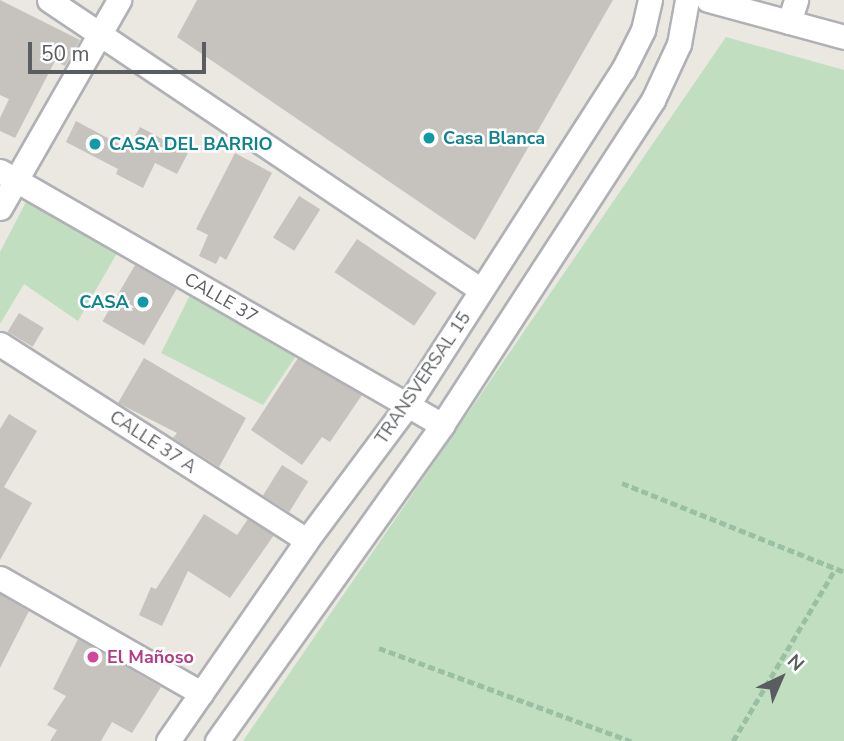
<!DOCTYPE html>
<meta charset="utf-8">
<style>
body{margin:0}
#map{position:relative;width:844px;height:741px;overflow:hidden;background:#eae8e1;font-family:"Nunito Sans",sans-serif}
div>[style]{position:absolute}
.green>*{inset:0;background:#c1dfc0}
.building>*{inset:0;background:#c6c3be;transform-origin:0 0}
.path>*{height:4.5px;margin-top:-2.25px;transform-origin:0;background:repeating-linear-gradient(90deg,#9ac0a4 0 7px,transparent 0 10.5px)}
.roads{filter:drop-shadow(2px 0 #afb1b5) drop-shadow(-2px 0 #afb1b5) drop-shadow(0 2px #afb1b5) drop-shadow(0 -2px #afb1b5)}
.minor>*{height:23px;margin:-11.5px;padding:0 11.5px;transform-origin:11.5px;border-radius:11.5px;background:#fff}
.dots>*{width:19px;height:19px;translate:-50% -50%;box-sizing:border-box;border:4px solid #fff;border-radius:50%}
span{translate:-50% -50%;white-space:nowrap;text-align:center;line-height:1.15;-webkit-text-stroke:5px #fff;paint-order:stroke}
.culture-label{font-size:18px;color:#0d838f;font-weight:700}
.left{translate:0 -50%;text-align:left}
.right{translate:-100% -50%;text-align:right}
.street-label{font-size:18px;color:#5a5d60}
.hotel-label{font-size:18px;color:#b23c85;font-weight:700}
.north{position:absolute;left:746px;top:643px;width:70px;height:70px;-webkit-text-stroke:5px #fff;paint-order:stroke;rotate:44deg;font-size:19px;font-weight:700;line-height:28px;text-align:center;color:#5a5d60}
.north::after{content:'';display:block;margin:auto;width:24px;height:32px;background:#5a5d60;clip-path:polygon(50% 0,100% 100%,50% 72%,0 100%)}
.scale{position:absolute;left:28px;top:42px;width:178px;height:32px;box-sizing:border-box;border:4px solid #5a5d60;border-top:0;padding-left:9px;font-size:21px;line-height:24px;white-space:nowrap;color:#5a5d60;-webkit-text-stroke:5px #fff;paint-order:stroke}
</style>
<div id="map">
<div class="green">
<i style="clip-path:polygon(726px 37px,844px 70px,844px 741px,243px 741px)"></i>
<i style="clip-path:polygon(27px 200px,120px 248px,78px 321px,24px 284px,0 324px,0 252px)"></i>
<i style="clip-path:polygon(193px 289px,298px 353px,263px 405px,161px 353px)"></i>
</div>
<div class="building">
<i style="clip-path:polygon(0 0,80px 40px,65px 66px,55px 61px,15px 138px,0 131px,0 118px,9px 99px,0 95px)"></i>
<i style="clip-path:polygon(197px 0,613px 0,475px 240px,177px 37px)"></i>
<i style="clip-path:polygon(76px 121px,128px 149px,140px 127px,188px 153px,177px 174px,155px 163px,143px 188px,116px 174px,118px 169px,66px 142px)"></i>
<i style="clip-path:polygon(235px 153px,272px 173px,226px 260px,220px 256px,216px 264px,199px 256px,208px 235px,196px 229px)"></i>
<i style="left:299px;top:196px;width:25px;height:49px;rotate:32deg"></i>
<i style="left:357px;top:239px;width:96px;height:40px;rotate:34deg"></i>
<i style="left:135px;top:265px;width:48px;height:65px;rotate:30deg"></i>
<i style="left:19px;top:313px;width:29px;height:22px;rotate:31deg"></i>
<i style="clip-path:polygon(144px 358px,246px 418px,219px 467px,173px 438px,177px 433px,118px 403px)"></i>
<i style="clip-path:polygon(298px 358px,362px 395px,330px 442px,322px 437px,302px 465px,251px 430px)"></i>
<i style="clip-path:polygon(9px 414px,37px 431px,4px 487px,32px 503px,0 560px,0 429px)"></i>
<i style="left:282px;top:465px;width:31px;height:36px;rotate:32deg"></i>
<i style="clip-path:polygon(204px 514px,237px 535px,248px 519px,274px 535px,230px 598px,188px 571px,162px 626px,139px 615px,151px 587px,156px 589px)"></i>
<i style="clip-path:polygon(0 594px,29px 611px,0 668px)"></i>
<i style="clip-path:polygon(78px 639px,161px 687px,132px 733px,112px 722px,101px 741px,50px 741px,57px 730px,47px 725px,66px 696px,53px 689px)"></i>
</div>
<div class="path">
<i style="left:622px;top:483px;width:239px;rotate:21.8deg"></i>
<i style="left:379px;top:648px;width:269px;rotate:20.3deg"></i>
<i style="left:733px;top:741px;width:200px;rotate:-59.3deg"></i>
</div>
<div class="roads">
<div class="minor">
<i style="left:49px;top:0;width:520px;rotate:33.87deg"></i>
<i style="left:708px;top:0;width:141px;rotate:15.2deg"></i>
<i style="left:789px;top:22px;width:23px;rotate:-72deg"></i>
<i style="left:0;top:171px;width:510px;rotate:29.88deg"></i>
<i style="left:0;top:208px;width:240px;rotate:-60.2deg"></i>
<i style="left:0;top:344px;width:364px;rotate:32.6deg"></i>
<i style="left:0;top:578px;width:232px;rotate:29.8deg"></i>
<i style="left:168px;top:741px;width:244px;rotate:-55.3deg"></i>
<i style="left:307px;top:540px;width:167px;rotate:-53.3deg"></i>
<i style="left:407px;top:406px;width:399px;rotate:-57.3deg"></i>
<i style="left:623px;top:70px;width:45px;rotate:-63.4deg"></i>
<i style="left:643px;top:30px;width:31px;rotate:-77deg"></i>
<i style="left:217px;top:741px;width:388px;rotate:-54.5deg"></i>
<i style="left:442px;top:425px;width:387px;rotate:-57deg"></i>
<i style="left:653px;top:100px;width:62px;rotate:-65.1deg"></i>
<i style="left:679px;top:44px;width:45px;rotate:-79.7deg"></i>
</div>
</div>
<div class="dots">
<i style="left:429px;top:138px;background:#0f9aa8"></i>
<i style="left:95px;top:144px;background:#0f9aa8"></i>
<i style="left:143px;top:302px;background:#0f9aa8"></i>
<i style="left:93px;top:657px;background:#d1479c"></i>
</div>
<div class="culture-label">
<span class="left" style="left:443px;top:138px">Casa Blanca</span>
<span class="left" style="left:109px;top:144px">CASA DEL BARRIO</span>
<span class="right" style="left:129px;top:302px">CASA</span>
</div>
<div class="street-label">
<span style="left:221px;top:298px;rotate:30deg">CALLE 37</span>
<span style="left:423px;top:378px;rotate:-56deg">TRANSVERSAL 15</span>
<span style="left:153px;top:442px;rotate:33deg">CALLE 37 A</span>
</div>
<div class="hotel-label">
<span class="left" style="left:107px;top:657px">El Mañoso</span>
</div>
<div class="north">N</div>
<div class="scale">50 m</div>
</div>
